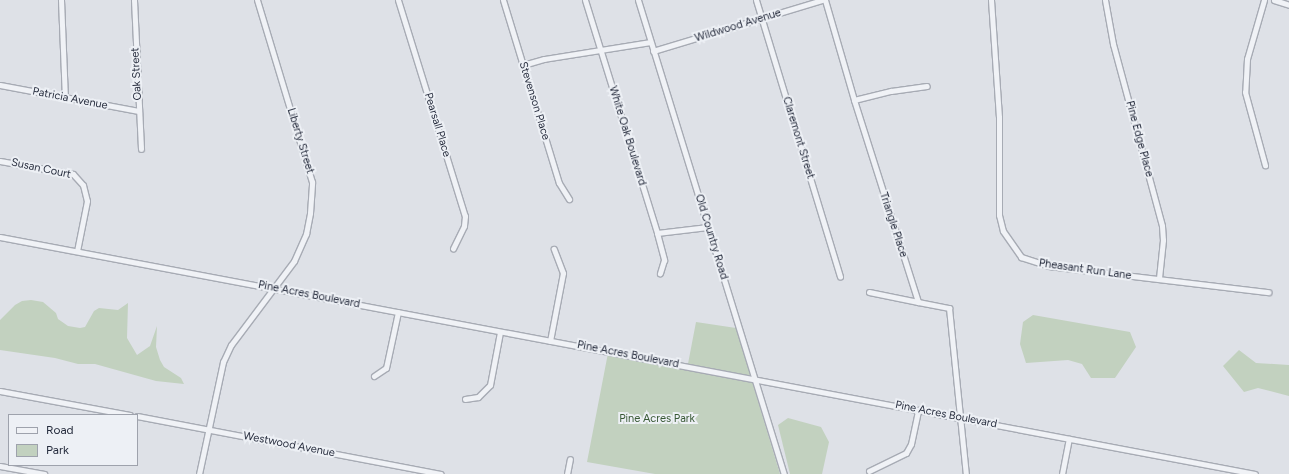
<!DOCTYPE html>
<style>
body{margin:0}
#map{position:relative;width:1289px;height:474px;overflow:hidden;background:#dee1e7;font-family:Figtree,sans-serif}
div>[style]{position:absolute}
.green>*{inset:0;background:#c2d1bf}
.roads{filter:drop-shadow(1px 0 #a7abb4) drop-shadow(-1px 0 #a7abb4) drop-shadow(0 1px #a7abb4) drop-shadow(0 -1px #a7abb4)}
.street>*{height:5px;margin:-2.5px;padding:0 2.5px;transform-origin:2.5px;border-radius:2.5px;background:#f0f2f6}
span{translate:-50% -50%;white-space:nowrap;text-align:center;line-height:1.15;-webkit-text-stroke:4px #edf0f5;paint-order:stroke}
.street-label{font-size:11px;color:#272d3e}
.park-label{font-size:11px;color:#385935}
.legend{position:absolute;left:8px;top:414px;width:130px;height:52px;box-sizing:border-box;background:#edf0f5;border:1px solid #9ea2ac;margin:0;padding:5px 7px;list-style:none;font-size:12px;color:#272d3e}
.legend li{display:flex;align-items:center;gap:8px;height:20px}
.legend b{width:20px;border:1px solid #9ea2ac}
</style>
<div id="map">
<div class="green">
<i style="clip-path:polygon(31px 300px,43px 302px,56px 313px,58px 319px,68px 326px,80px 328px,85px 327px,94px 311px,99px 308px,118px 310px,128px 303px,127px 338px,137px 355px,150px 346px,157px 326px,156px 347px,160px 360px,164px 367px,181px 378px,184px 384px,156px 381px,95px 364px,78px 364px,55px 358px,0 350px,0 320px,15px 305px,22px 301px)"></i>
<i style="clip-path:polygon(1033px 315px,1130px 332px,1136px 347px,1115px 378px,1091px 378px,1082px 364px,1068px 360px,1026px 363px,1020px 344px,1023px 322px)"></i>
<i style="clip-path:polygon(696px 322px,736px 328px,780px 474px,655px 474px,587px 462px,608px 353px,687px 369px)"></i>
<i style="clip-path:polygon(1239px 350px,1256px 363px,1289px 365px,1289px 396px,1258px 388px,1244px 392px,1223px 366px)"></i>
<i style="clip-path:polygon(788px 418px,821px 427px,829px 442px,822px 474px,790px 474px,778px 425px)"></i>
</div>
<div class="roads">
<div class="street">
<i style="left:61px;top:0;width:98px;rotate:87.7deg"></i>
<i style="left:134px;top:0;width:149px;rotate:87.3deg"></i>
<i style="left:398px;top:0;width:226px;rotate:72.8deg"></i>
<i style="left:465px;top:216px;width:10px;rotate:96deg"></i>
<i style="left:464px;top:226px;width:25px;rotate:116deg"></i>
<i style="left:503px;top:0;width:191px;rotate:73deg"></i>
<i style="left:559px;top:183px;width:19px;rotate:58deg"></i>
<i style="left:585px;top:0;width:244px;rotate:72.8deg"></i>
<i style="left:657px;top:233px;width:28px;rotate:75deg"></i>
<i style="left:664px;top:260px;width:14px;rotate:107deg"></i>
<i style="left:638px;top:0;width:496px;rotate:72.9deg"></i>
<i style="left:756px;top:0;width:289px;rotate:73.1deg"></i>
<i style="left:825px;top:0;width:104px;rotate:73.8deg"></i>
<i style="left:854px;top:100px;width:212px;rotate:72.4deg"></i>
<i style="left:918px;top:302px;width:50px;rotate:-168.5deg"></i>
<i style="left:991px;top:0;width:117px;rotate:86.1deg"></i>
<i style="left:999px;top:117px;width:98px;rotate:90deg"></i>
<i style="left:999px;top:215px;width:16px;rotate:76deg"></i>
<i style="left:1003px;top:231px;width:32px;rotate:55deg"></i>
<i style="left:1021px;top:257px;width:29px;rotate:18deg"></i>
<i style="left:1049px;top:266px;width:221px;rotate:6.8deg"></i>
<i style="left:1105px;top:0;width:45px;rotate:79.7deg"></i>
<i style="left:1113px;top:44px;width:188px;rotate:74.9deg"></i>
<i style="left:1162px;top:226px;width:14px;rotate:86deg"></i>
<i style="left:1163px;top:240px;width:39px;rotate:96deg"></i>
<i style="left:1264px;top:0;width:61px;rotate:106.1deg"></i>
<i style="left:1247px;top:59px;width:33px;rotate:93deg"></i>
<i style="left:1245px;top:92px;width:76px;rotate:74.7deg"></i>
<i style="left:1274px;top:0;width:16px;rotate:18deg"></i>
<i style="left:653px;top:51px;width:177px;rotate:-16.8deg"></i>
<i style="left:523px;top:65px;width:22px;rotate:-16deg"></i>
<i style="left:544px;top:59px;width:107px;rotate:-9.1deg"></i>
<i style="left:0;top:85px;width:141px;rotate:10.6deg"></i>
<i style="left:854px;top:100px;width:38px;rotate:-14deg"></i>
<i style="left:891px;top:91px;width:36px;rotate:-8deg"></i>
<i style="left:0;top:161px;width:74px;rotate:10.1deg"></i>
<i style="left:73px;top:174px;width:15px;rotate:48deg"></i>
<i style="left:83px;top:185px;width:16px;rotate:76deg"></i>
<i style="left:87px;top:201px;width:51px;rotate:101.3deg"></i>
<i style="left:657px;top:233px;width:51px;rotate:-6.7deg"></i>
<i style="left:0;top:237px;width:1277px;rotate:10.69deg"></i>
<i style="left:918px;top:302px;width:32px;rotate:11deg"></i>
<i style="left:949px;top:308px;width:167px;rotate:84.2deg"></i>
<i style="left:550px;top:341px;width:69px;rotate:-79.2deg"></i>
<i style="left:563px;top:273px;width:26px;rotate:-111deg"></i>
<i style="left:374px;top:376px;width:14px;rotate:-34deg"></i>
<i style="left:386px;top:368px;width:57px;rotate:-77.9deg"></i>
<i style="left:0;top:391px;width:132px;rotate:10.5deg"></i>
<i style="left:465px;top:399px;width:13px;rotate:-9deg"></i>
<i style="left:478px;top:397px;width:17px;rotate:-45deg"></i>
<i style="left:490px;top:385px;width:54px;rotate:-79.3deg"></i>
<i style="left:137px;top:416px;width:309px;rotate:10.8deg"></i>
<i style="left:0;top:466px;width:45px;rotate:10.3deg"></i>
<i style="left:869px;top:471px;width:41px;rotate:-25.9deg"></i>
<i style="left:906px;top:453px;width:10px;rotate:-61deg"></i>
<i style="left:911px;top:444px;width:35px;rotate:-78deg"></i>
<i style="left:199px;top:474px;width:115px;rotate:-77.9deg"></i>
<i style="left:223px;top:362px;width:19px;rotate:-65deg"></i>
<i style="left:231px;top:345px;width:105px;rotate:-53.1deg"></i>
<i style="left:294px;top:261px;width:30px;rotate:-66deg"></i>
<i style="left:306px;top:234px;width:21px;rotate:-79deg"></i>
<i style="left:310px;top:213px;width:31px;rotate:-86deg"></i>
<i style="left:312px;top:182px;width:190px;rotate:-106.8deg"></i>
<i style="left:567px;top:474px;width:15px;rotate:-79deg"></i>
<i style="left:1062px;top:474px;width:36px;rotate:-79deg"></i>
</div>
</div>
<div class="street-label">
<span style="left:738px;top:26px;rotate:-17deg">Wildwood Avenue</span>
<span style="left:137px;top:74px;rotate:-93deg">Oak Street</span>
<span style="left:70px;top:99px;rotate:11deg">Patricia Avenue</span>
<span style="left:534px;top:101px;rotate:73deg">Stevenson Place</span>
<span style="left:437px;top:125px;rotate:73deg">Pearsall Place</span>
<span style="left:627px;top:136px;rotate:73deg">White Oak Boulevard</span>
<span style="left:798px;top:138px;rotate:73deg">Claremont Street</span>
<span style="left:1139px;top:139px;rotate:75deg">Pine Edge Place</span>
<span style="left:300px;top:141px;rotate:73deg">Liberty Street</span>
<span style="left:41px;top:169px;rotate:12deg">Susan Court</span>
<span style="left:893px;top:225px;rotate:72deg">Triangle Place</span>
<span style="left:711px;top:237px;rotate:73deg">Old Country Road</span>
<span style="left:1085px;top:270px;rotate:8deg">Pheasant Run Lane</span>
<span style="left:309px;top:295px;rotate:11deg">Pine Acres Boulevard</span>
<span style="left:628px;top:355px;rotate:11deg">Pine Acres Boulevard</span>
<span style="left:946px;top:415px;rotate:11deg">Pine Acres Boulevard</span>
<span style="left:289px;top:445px;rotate:11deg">Westwood Avenue</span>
</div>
<div class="park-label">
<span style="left:657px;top:419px">Pine Acres Park</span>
</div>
<ul class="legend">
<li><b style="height:5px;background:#f0f2f6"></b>Road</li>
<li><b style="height:11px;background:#c2d1bf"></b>Park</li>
</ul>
</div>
